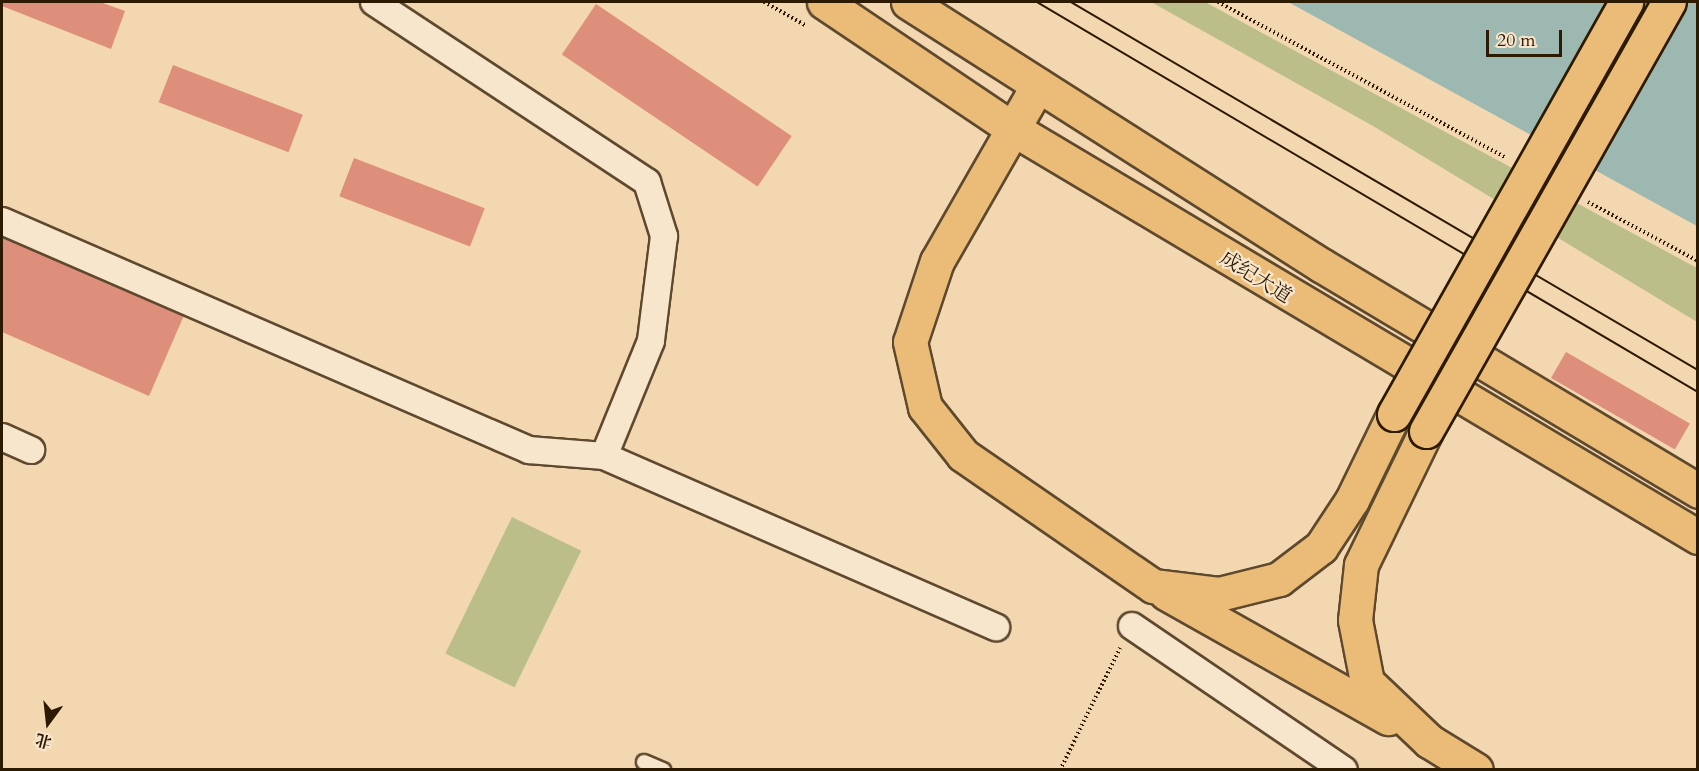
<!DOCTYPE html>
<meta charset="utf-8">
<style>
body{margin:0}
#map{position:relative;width:1699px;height:771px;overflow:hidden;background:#f3d7b1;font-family:Cardo,"Noto Serif SC",serif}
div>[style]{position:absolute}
.green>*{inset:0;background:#bcbe8a;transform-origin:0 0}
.water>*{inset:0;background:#9cb8b0}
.building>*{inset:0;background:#de8f7c;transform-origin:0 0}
.path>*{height:4px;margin-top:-2px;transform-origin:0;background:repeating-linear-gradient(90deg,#2d1a02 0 1.5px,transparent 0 4.5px)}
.roads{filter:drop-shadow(2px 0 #5e492e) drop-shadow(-2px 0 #5e492e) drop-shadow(0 2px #5e492e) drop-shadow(0 -2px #5e492e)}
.lane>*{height:14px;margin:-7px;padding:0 7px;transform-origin:7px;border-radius:7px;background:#f7e5cc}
.street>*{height:26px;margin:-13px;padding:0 13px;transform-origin:13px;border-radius:13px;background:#f7e5cc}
.primary>*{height:33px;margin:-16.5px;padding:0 16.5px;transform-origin:16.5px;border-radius:16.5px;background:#eabc78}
.tram>*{height:1.5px;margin:-0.75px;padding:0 0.75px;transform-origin:0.75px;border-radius:0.75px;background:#2d1a02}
.bridges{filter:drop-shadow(2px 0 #2d1a02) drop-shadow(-2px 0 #2d1a02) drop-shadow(0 2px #2d1a02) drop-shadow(0 -2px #2d1a02)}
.primary-bridge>*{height:33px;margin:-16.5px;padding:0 16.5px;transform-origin:16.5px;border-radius:16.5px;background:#eabc78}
span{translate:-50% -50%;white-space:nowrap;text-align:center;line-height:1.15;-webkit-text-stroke:4.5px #f7e5cc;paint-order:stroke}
.street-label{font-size:20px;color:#2d1a02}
.frame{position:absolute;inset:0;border:3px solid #2d1a02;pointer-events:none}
.north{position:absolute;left:18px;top:693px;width:60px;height:60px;-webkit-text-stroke:4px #f7e5cc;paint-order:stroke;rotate:195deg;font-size:16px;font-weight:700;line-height:24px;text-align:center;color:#2d1a02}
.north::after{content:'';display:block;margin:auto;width:21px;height:27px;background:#2d1a02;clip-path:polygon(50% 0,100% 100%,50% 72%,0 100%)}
.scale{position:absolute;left:1486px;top:30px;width:76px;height:27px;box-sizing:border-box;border:3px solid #2d1a02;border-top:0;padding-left:8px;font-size:18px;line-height:21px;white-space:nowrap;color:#2d1a02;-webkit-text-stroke:4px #f7e5cc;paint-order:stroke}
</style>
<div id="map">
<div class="green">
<i style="clip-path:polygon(1151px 2px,1205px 2px,1697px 268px,1697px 322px,1373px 126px)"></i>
<i style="left:512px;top:517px;width:77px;height:152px;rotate:26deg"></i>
</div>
<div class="water">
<i style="clip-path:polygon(1288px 2px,1697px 2px,1697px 226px,1290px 3px)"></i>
</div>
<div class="building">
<i style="clip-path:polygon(2px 2px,100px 2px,125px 11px,111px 49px,2px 6px)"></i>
<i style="left:596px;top:4px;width:236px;height:61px;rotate:34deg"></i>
<i style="left:173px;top:65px;width:139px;height:40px;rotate:21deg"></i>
<i style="left:354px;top:158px;width:140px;height:41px;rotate:21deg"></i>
<i style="clip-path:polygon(2px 233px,185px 313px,149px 396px,2px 332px)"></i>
<i style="left:1566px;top:352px;width:143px;height:30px;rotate:30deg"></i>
</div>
<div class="path">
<i style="left:764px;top:2px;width:47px;rotate:29.3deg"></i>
<i style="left:1218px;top:2px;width:326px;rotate:28.4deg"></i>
<i style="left:1588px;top:202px;width:125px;rotate:28.2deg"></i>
<i style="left:1060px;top:770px;width:136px;rotate:-63.8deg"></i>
</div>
<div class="roads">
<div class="lane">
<i style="left:644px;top:762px;width:21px;rotate:23deg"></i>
</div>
<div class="street">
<i style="left:374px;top:2px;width:327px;rotate:33.4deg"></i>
<i style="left:647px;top:182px;width:57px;rotate:72.5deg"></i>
<i style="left:664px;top:236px;width:106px;rotate:97.1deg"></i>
<i style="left:651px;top:341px;width:124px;rotate:112.2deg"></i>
<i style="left:2px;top:221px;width:575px;rotate:23.49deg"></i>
<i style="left:529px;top:450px;width:75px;rotate:4.6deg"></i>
<i style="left:604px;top:456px;width:428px;rotate:23.6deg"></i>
<i style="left:2px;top:437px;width:32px;rotate:24deg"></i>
<i style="left:1132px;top:626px;width:256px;rotate:34.2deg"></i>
</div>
<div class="primary">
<i style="left:824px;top:2px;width:224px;rotate:33.9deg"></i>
<i style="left:1010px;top:127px;width:801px;rotate:30.79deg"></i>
<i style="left:908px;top:2px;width:490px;rotate:32.5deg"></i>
<i style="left:1321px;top:265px;width:440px;rotate:30.9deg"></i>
<i style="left:1038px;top:85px;width:203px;rotate:119.8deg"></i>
<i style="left:937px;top:261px;width:85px;rotate:108.4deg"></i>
<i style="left:910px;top:342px;width:67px;rotate:77deg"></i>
<i style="left:925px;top:407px;width:61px;rotate:51.6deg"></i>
<i style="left:963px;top:455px;width:231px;rotate:34.6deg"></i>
<i style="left:1153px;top:586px;width:66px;rotate:6.9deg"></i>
<i style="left:1219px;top:594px;width:62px;rotate:-14deg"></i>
<i style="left:1279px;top:579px;width:53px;rotate:-37.3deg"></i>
<i style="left:1321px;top:547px;width:56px;rotate:-56.6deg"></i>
<i style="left:1352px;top:500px;width:96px;rotate:-64deg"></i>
<i style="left:1426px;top:431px;width:149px;rotate:115.9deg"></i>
<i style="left:1361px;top:565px;width:55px;rotate:96.2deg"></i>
<i style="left:1355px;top:620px;width:63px;rotate:79deg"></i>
<i style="left:1367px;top:682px;width:86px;rotate:43.6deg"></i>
<i style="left:1429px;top:741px;width:55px;rotate:31.7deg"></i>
<i style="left:1166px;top:593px;width:255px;rotate:29.4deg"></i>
</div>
</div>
<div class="tram">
<i style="left:1037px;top:2px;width:767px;rotate:30.54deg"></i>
<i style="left:1071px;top:2px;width:727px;rotate:30.41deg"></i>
</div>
<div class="bridges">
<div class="primary-bridge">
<i style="left:1394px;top:414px;width:473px;rotate:-60.6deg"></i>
<i style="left:1426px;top:431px;width:493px;rotate:-60.5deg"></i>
</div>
</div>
<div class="street-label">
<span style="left:1256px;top:277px;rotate:32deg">成纪大道</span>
</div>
<div class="frame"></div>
<div class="north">北</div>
<div class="scale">20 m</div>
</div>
